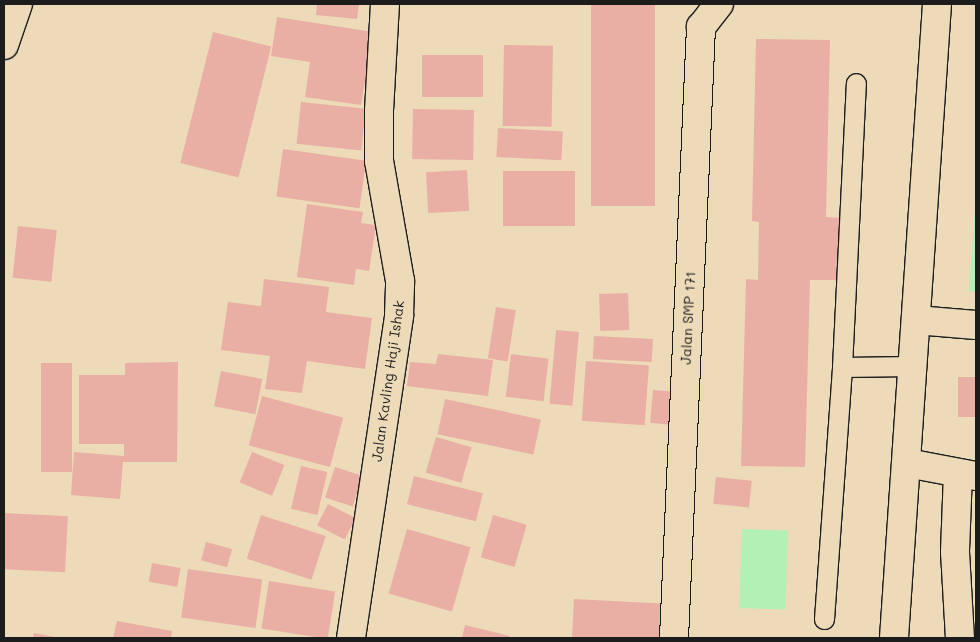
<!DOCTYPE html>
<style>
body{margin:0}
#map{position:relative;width:980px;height:642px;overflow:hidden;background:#eddab8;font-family:Mali,sans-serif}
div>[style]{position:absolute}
.green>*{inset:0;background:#b2f0b6;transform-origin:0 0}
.building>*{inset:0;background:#e9afa4;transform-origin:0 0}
.roads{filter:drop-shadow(1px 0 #1c1c1c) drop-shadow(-1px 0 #1c1c1c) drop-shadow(0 1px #1c1c1c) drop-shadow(0 -1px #1c1c1c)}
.service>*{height:19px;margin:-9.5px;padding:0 9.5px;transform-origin:9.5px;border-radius:9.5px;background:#eddab8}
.minor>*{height:28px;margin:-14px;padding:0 14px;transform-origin:14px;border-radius:14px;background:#eddab8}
.tertiary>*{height:28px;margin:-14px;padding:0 14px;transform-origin:14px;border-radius:14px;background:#eddab8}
span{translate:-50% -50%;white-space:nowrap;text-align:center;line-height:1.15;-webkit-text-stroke:4px #eddab8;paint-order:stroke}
.street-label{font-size:14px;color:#1c1c1c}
.frame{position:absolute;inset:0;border:5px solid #1c1c1c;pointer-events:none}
</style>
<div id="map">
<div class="green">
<i style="clip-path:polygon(976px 196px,976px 292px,969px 291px)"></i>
<i style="left:742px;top:529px;width:46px;height:79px;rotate:2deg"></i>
</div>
<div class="building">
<i style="clip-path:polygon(317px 4px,359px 4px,357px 19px,316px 15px)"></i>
<i style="left:591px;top:4px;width:64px;height:202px"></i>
<i style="clip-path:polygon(277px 17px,373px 32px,361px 105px,305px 97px,310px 62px,271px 56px)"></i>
<i style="left:213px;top:32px;width:60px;height:135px;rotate:14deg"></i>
<i style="clip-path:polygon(756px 39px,830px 40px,826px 217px,840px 218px,838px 280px,810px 280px,805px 467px,741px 466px,746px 279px,758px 280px,759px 222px,752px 221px)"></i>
<i style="left:504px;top:45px;width:49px;height:81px;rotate:1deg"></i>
<i style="left:483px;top:55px;width:42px;height:61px;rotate:90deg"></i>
<i style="left:301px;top:102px;width:65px;height:42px;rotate:6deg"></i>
<i style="left:413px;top:109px;width:61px;height:50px;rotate:1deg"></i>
<i style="left:498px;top:128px;width:65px;height:29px;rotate:3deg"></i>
<i style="left:283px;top:149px;width:84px;height:48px;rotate:8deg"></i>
<i style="left:467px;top:170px;width:41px;height:41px;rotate:87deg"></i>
<i style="left:575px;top:171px;width:55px;height:72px;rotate:90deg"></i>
<i style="clip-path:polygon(307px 204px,363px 212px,361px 223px,376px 225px,369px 271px,356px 269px,354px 285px,297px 277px)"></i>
<i style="left:18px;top:226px;width:39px;height:52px;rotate:6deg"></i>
<i style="clip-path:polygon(264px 279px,329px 287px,326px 312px,372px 318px,365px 369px,307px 361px,302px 393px,265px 389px,270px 356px,221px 350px,228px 302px,261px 306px)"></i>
<i style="left:628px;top:293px;width:37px;height:29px;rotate:88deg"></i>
<i style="left:496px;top:307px;width:20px;height:52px;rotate:9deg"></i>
<i style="left:556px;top:330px;width:23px;height:74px;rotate:5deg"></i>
<i style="left:594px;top:336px;width:59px;height:23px;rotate:3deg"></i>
<i style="clip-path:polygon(438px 354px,493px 360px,488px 396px,407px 386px,410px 362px,436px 364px)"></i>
<i style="left:511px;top:354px;width:38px;height:43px;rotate:7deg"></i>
<i style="left:586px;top:361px;width:63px;height:60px;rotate:4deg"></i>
<i style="clip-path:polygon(178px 362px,177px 462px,123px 462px,120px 499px,71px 495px,74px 452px,124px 456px,124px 444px,79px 444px,79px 375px,125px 375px,125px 363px)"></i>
<i style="left:41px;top:363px;width:31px;height:109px"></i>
<i style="left:221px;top:371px;width:42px;height:36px;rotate:11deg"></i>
<i style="left:958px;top:377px;width:18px;height:40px"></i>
<i style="left:653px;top:390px;width:24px;height:33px;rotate:5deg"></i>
<i style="left:262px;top:396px;width:84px;height:51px;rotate:15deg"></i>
<i style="left:445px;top:399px;width:98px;height:36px;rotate:12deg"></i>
<i style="left:436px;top:437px;width:37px;height:37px;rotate:16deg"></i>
<i style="left:252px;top:452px;width:35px;height:33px;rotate:22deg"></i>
<i style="left:301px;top:466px;width:27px;height:44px;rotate:13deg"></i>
<i style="left:335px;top:467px;width:29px;height:32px;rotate:18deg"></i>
<i style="left:414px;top:476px;width:71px;height:29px;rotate:14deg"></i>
<i style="left:716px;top:477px;width:36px;height:27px;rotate:6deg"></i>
<i style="left:328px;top:504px;width:31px;height:24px;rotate:27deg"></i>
<i style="left:4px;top:513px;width:64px;height:56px;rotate:3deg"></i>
<i style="left:261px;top:515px;width:68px;height:46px;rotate:18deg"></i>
<i style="left:493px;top:515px;width:35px;height:44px;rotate:16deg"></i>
<i style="left:407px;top:529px;width:66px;height:67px;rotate:16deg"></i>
<i style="left:206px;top:542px;width:27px;height:19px;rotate:15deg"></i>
<i style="left:152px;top:563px;width:29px;height:19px;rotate:10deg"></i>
<i style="left:188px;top:569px;width:75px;height:49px;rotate:8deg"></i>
<i style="left:269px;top:581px;width:67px;height:48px;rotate:9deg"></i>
<i style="left:574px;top:599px;width:87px;height:38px;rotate:3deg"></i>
<i style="clip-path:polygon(117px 621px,172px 631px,171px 638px,113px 638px)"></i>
<i style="clip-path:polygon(465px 625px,510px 636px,510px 638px,462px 638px)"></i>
<i style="clip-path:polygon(34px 633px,55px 637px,55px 638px,33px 638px)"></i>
</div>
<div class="roads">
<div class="service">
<i style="left:842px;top:367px;width:71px;rotate:-0.8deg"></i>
<i style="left:824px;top:619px;width:253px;rotate:-85.9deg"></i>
<i style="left:842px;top:367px;width:284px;rotate:-87.2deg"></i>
</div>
<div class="minor">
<i style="left:916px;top:320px;width:60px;rotate:4.8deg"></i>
<i style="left:907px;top:463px;width:70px;rotate:10.7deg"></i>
<i style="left:958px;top:473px;width:79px;rotate:92.2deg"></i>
<i style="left:955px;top:552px;width:86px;rotate:86.7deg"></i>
<i style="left:351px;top:638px;width:327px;rotate:-81.5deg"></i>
<i style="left:399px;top:315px;width:34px;rotate:-88deg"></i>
<i style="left:400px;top:281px;width:122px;rotate:-99.9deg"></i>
<i style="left:379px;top:161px;width:50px;rotate:-90deg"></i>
<i style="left:379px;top:111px;width:107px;rotate:-86.8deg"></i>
<i style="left:674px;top:638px;width:612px;rotate:-87.47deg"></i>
<i style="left:701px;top:27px;width:29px;rotate:-52deg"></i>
<i style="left:894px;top:638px;width:635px;rotate:-86.12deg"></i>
</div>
<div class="tertiary">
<i style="left:4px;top:45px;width:43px;rotate:-71.1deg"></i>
</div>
</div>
<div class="street-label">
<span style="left:688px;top:318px;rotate:-87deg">Jalan SMP 171</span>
<span style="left:388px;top:381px;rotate:-82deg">Jalan Kavling Haji Ishak</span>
</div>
<div class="frame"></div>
</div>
